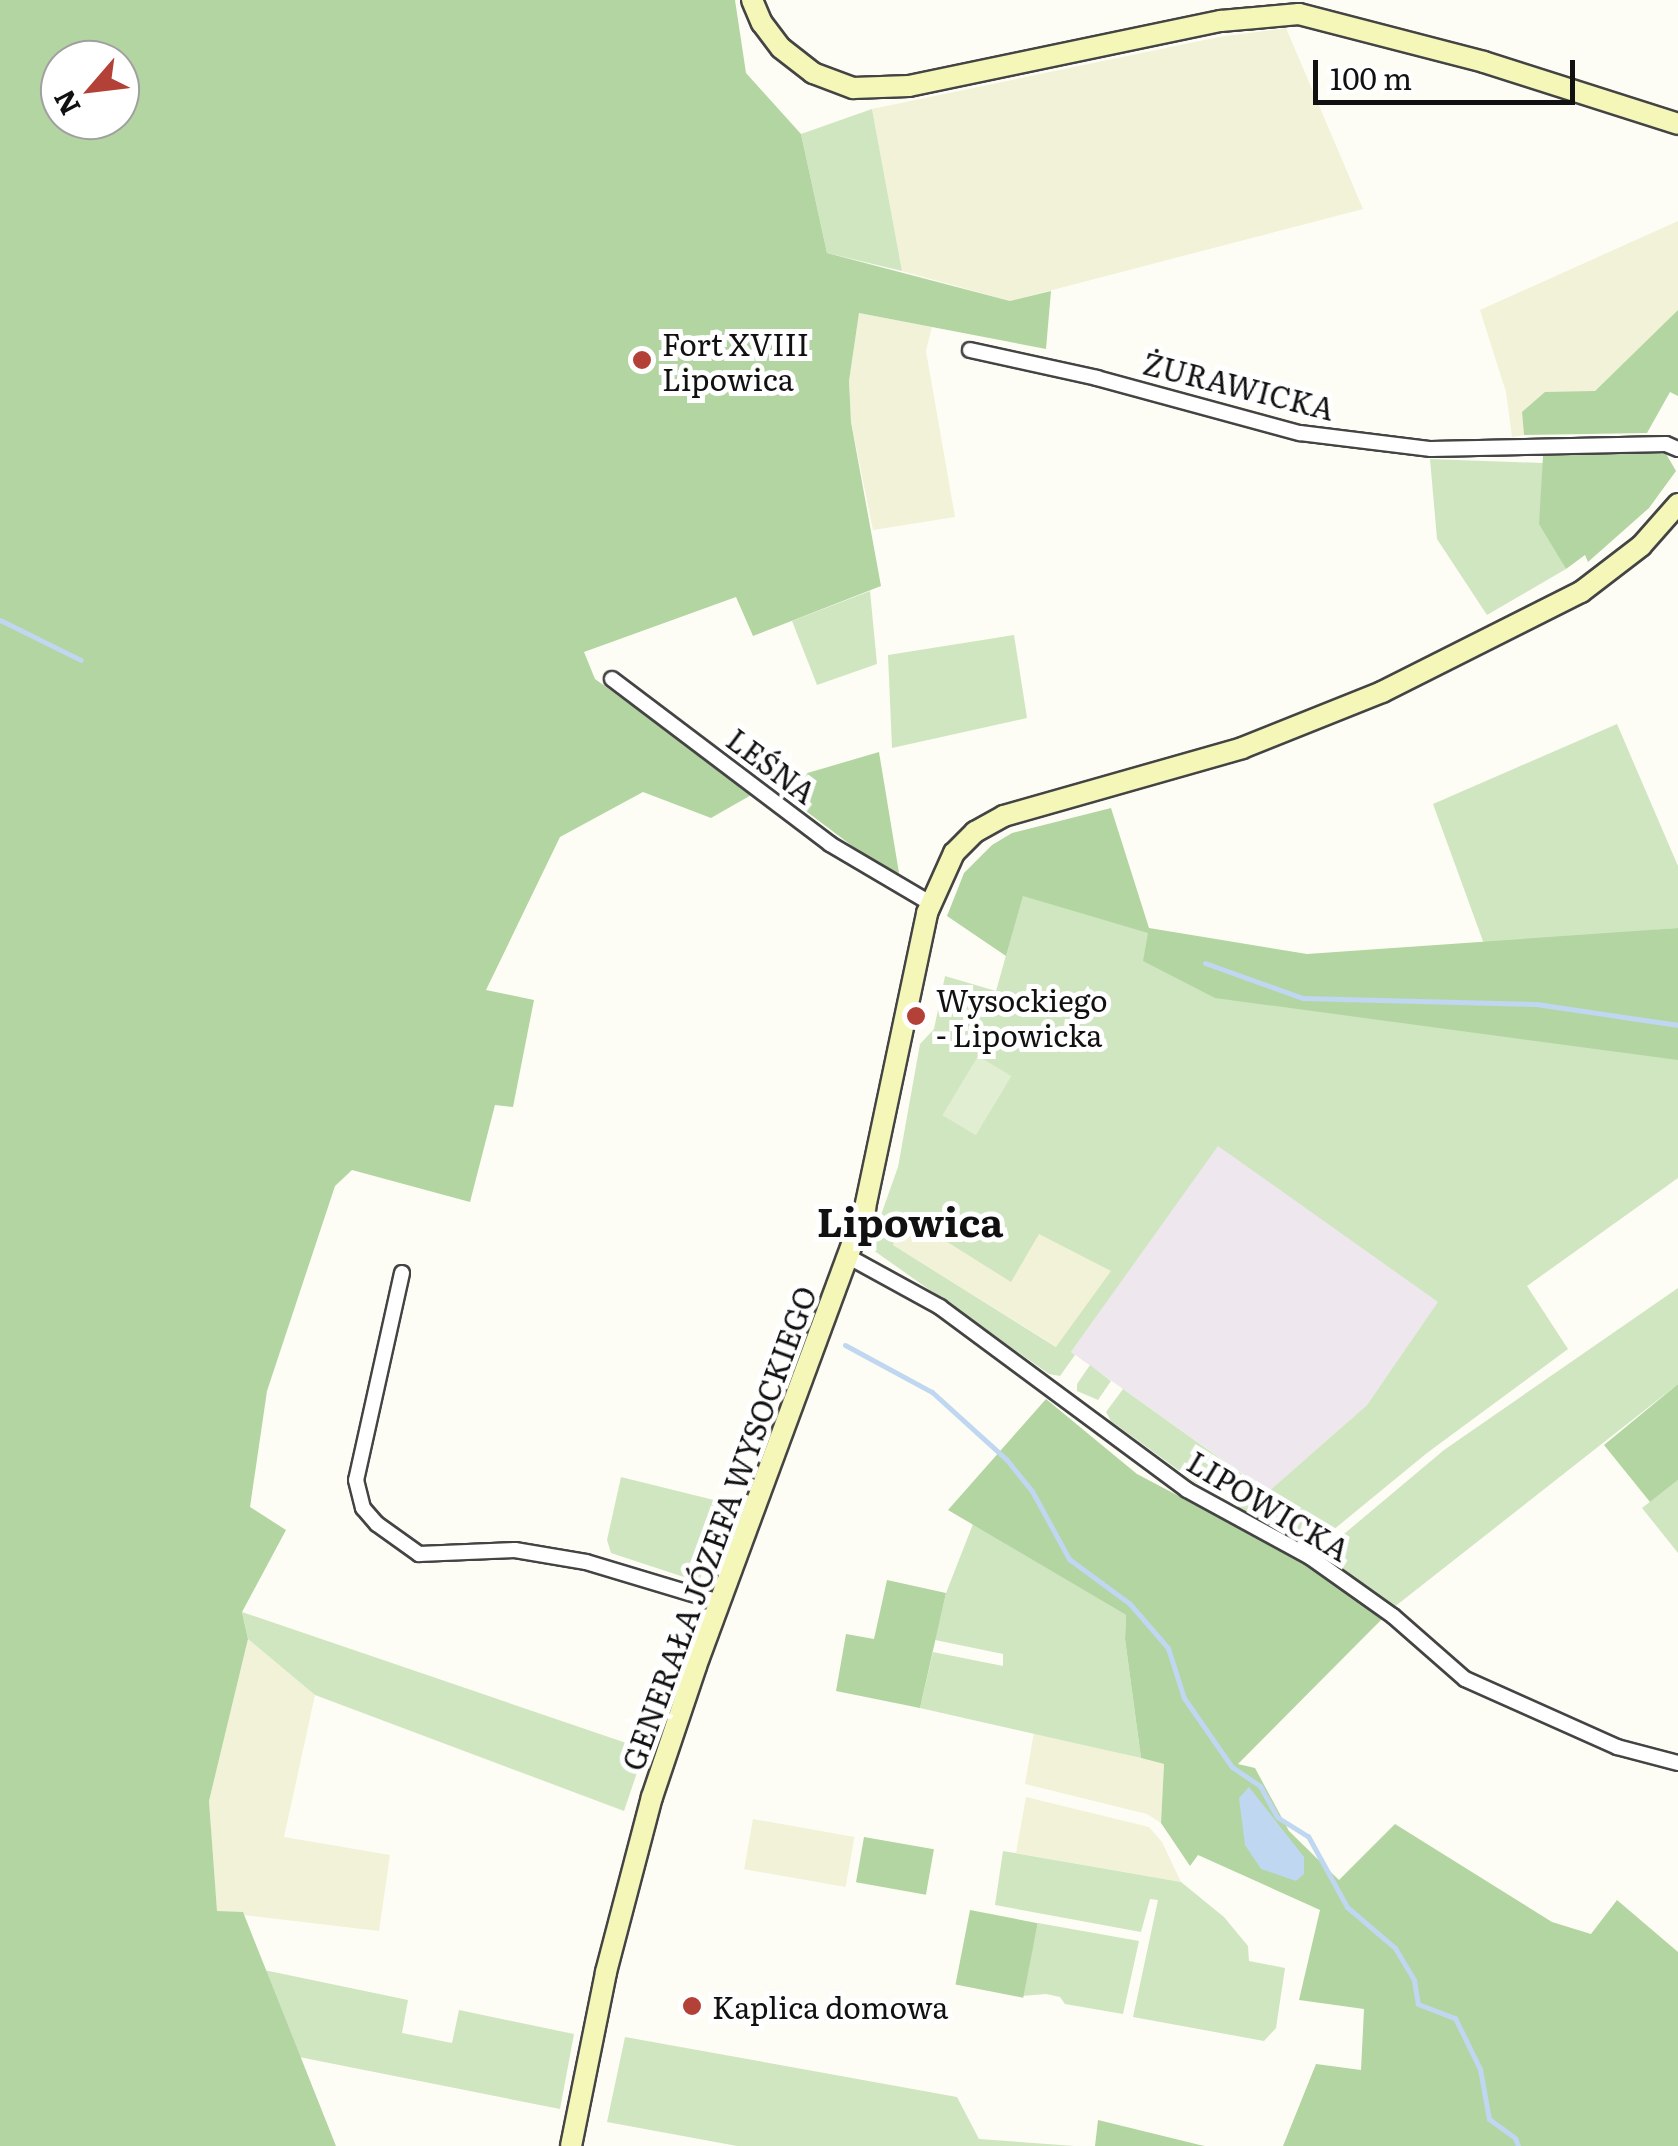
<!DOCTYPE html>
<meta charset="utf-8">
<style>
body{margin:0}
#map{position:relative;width:1678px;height:2146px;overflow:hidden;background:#fefdf5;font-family:Literata,serif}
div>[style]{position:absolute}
.industrial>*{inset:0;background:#eee7ee}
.farmland>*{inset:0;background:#f1f2d7;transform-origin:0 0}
.green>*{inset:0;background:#d0e6c1}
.forest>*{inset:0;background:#b3d5a2;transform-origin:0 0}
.pitch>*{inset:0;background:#e1eed2;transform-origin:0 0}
.water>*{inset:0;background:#bfd7f0}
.stream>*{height:5px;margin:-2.5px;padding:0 2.5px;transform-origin:2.5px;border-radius:2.5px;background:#bfd7f0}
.roads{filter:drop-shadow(2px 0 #444) drop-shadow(-2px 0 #444) drop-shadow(0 2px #444) drop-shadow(0 -2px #444)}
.street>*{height:14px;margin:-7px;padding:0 7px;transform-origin:7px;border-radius:7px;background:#fff}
.secondary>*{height:20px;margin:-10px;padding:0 10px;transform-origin:10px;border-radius:10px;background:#f5f7b8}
.dots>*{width:28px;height:28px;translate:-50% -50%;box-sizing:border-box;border:5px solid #fff;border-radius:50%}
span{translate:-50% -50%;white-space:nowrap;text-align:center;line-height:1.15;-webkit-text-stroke:10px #fff;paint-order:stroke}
.poi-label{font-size:30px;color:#111}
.left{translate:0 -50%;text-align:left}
.street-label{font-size:30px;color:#111}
.district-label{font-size:40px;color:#111;font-weight:700}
.north{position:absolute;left:40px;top:40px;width:100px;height:100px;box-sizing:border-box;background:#fff;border:2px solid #a0a0a0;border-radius:50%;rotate:242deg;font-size:28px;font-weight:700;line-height:40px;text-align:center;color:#111}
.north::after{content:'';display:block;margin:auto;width:35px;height:45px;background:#b34137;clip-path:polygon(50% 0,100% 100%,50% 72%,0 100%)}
.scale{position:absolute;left:1313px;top:60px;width:262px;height:45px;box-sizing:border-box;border:5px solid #111;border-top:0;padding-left:12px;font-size:30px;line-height:35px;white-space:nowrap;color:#111;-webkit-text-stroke:8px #fff;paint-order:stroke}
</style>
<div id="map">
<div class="industrial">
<i style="clip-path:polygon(1218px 1145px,1439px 1302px,1367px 1405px,1268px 1492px,1071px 1352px)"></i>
</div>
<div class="farmland">
<i style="clip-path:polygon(1286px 28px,1363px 209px,1010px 301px,902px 271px,872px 109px,1219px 37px)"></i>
<i style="clip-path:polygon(1678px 221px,1678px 310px,1595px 391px,1522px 412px,1524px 435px,1512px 437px,1506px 392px,1480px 310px)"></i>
<i style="clip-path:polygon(859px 313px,932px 327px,926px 351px,955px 517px,873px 530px,851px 422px,849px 381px)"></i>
<i style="clip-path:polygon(906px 1215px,1010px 1281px,1039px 1233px,1112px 1271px,1057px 1347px,893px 1245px)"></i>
<i style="clip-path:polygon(248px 1639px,315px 1695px,284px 1837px,390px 1855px,379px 1931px,217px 1912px,209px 1801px)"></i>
<i style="clip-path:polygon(1034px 1732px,1164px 1764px,1161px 1823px,1147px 1814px,1025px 1784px)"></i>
<i style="clip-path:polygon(1026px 1797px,1149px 1827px,1162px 1842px,1181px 1882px,1016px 1853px)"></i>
<i style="left:753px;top:1819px;width:103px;height:51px;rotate:10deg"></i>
</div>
<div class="green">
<i style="clip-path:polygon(872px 109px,902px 271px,827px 253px,801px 134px)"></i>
<i style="clip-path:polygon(1430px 459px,1543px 463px,1540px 524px,1566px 569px,1487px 615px,1437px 539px)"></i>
<i style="clip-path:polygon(870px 591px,877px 664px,817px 685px,792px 621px)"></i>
<i style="clip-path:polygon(1014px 635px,1027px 718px,892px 748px,888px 655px)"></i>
<i style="clip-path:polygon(1617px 724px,1678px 866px,1678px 928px,1484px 944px,1433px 804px)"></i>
<i style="clip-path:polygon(evenodd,1023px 895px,1148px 932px,1678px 1019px,1678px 1178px,1527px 1286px,1568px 1349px,1427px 1453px,1310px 1549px,1231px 1504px,1254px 1482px,1268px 1492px,1367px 1405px,1438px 1302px,1218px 1146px,1071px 1352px,1075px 1355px,1060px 1376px,1049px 1374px,873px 1250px,871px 1243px,898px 1167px,920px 1044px,934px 1029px,945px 976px,996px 991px,1023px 895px,906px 1216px,1011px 1282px,1039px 1234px,1111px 1271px,1056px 1347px,893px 1245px,906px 1216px)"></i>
<i style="clip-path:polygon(1678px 1288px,1678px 1384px,1393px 1608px,1319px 1555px,1444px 1450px)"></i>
<i style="clip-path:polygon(1090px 1365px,1111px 1381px,1098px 1400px,1077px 1391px,1077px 1384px)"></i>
<i style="clip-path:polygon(1123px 1389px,1242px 1474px,1222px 1485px,1196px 1483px,1111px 1421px,1106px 1412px)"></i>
<i style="clip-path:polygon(621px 1477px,726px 1503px,699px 1582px,611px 1553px,607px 1540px)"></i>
<i style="clip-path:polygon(1678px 1480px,1678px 1553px,1642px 1508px)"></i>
<i style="clip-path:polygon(973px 1524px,1126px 1615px,1125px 1639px,1141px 1758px,920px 1708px,933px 1652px,1003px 1666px,1003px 1654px,935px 1640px,946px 1593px)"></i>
<i style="clip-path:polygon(242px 1612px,638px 1747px,644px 1752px,624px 1811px,315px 1695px,248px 1639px)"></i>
<i style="clip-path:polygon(1003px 1851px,1181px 1882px,1224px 1917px,1248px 1946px,1249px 1961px,1285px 1968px,1276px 2028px,1264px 2041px,1133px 2017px,1158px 1900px,1150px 1899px,1141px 1932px,995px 1905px)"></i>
<i style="clip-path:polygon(1038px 1923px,1139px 1941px,1123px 2014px,1065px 2004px,1060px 1997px,1046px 1994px,1022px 1996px)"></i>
<i style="clip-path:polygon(264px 1970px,408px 2000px,402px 2033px,452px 2043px,459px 2010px,574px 2034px,560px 2109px,299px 2057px)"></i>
<i style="clip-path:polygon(625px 2037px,957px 2097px,979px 2139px,1075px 2146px,737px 2146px,607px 2122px)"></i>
</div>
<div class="forest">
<i style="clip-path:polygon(evenodd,0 0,735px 0,746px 73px,801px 134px,827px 253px,1010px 301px,1051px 291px,1046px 349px,859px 313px,849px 381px,851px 422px,881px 586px,753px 636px,736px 597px,584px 652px,595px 679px,753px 794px,711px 818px,643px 792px,560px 837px,486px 990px,534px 1000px,513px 1107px,495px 1105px,470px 1202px,352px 1170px,335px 1186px,267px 1391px,250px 1507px,286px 1530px,242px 1612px,248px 1639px,209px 1801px,217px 1911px,243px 1912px,336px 2146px,0 2146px,0 0,60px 60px,120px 60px,120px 120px,60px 120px,60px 60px)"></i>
<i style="clip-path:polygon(1678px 310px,1678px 396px,1670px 392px,1647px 433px,1524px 435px,1522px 412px,1545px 392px,1595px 391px)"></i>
<i style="clip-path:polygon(1665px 452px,1676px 471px,1649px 508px,1588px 562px,1585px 555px,1566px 569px,1539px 524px,1543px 456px)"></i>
<i style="clip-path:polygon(879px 752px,899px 873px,880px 867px,770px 784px)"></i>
<i style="clip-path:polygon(1111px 808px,1149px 928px,1307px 954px,1678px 928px,1678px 1060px,1215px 998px,1143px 961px,1148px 933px,1023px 896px,1006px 956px,947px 916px,964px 873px,992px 845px,1012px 833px)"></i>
<i style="clip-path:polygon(1678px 1384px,1678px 1480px,1650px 1502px,1604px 1445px)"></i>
<i style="clip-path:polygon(1046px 1399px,1137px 1474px,1306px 1563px,1384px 1617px,1238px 1764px,1255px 1768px,1289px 1831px,1339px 1880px,1395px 1824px,1552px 1922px,1591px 1934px,1617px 1900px,1678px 1952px,1678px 2146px,1283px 2146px,1316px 2064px,1361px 2070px,1364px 2009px,1299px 2000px,1320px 1910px,1198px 1855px,1190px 1866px,1161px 1823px,1164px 1764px,1141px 1758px,1125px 1639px,1126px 1615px,948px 1510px)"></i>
<i style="clip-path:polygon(887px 1580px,946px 1593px,920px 1708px,836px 1691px,846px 1634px,874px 1639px)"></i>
<i style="left:864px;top:1837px;width:71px;height:46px;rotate:10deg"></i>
<i style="left:970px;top:1910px;width:69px;height:76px;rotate:11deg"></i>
<i style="clip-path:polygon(1098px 2120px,1200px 2145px,1205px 2146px,1095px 2146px)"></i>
</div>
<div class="pitch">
<i style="left:978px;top:1056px;width:39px;height:69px;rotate:31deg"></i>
</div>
<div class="water">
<i style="clip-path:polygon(1249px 1787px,1304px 1857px,1304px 1874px,1296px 1881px,1261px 1869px,1245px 1845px,1239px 1798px)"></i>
</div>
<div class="stream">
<i style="left:0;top:620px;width:90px;rotate:26.3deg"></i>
<i style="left:1205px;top:963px;width:104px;rotate:19.7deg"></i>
<i style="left:1303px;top:998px;width:233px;rotate:1.5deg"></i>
<i style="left:1536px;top:1004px;width:144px;rotate:8.4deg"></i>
<i style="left:797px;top:1327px;width:4px;rotate:14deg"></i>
<i style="left:845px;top:1345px;width:99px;rotate:28.4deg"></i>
<i style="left:932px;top:1392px;width:100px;rotate:42.2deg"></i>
<i style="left:1006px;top:1459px;width:41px;rotate:50.9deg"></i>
<i style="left:1032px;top:1491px;width:77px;rotate:61.4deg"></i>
<i style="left:1069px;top:1559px;width:76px;rotate:36.4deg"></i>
<i style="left:1130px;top:1604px;width:58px;rotate:49.2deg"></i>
<i style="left:1168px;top:1648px;width:52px;rotate:72.3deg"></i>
<i style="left:1184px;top:1698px;width:84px;rotate:55.2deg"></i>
<i style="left:1232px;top:1767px;width:34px;rotate:34deg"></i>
<i style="left:1260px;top:1786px;width:35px;rotate:61deg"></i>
<i style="left:1277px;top:1817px;width:36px;rotate:32deg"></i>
<i style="left:1308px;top:1836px;width:81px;rotate:61.2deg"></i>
<i style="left:1347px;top:1907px;width:63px;rotate:40.5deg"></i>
<i style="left:1395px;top:1948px;width:37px;rotate:59deg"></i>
<i style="left:1414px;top:1980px;width:24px;rotate:81deg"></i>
<i style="left:1418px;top:2004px;width:40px;rotate:21deg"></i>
<i style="left:1455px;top:2018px;width:57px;rotate:63.9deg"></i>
<i style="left:1480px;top:2069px;width:51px;rotate:79.8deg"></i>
<i style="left:1489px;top:2119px;width:32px;rotate:36deg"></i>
<i style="left:1515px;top:2138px;width:9px;rotate:69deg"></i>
</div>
<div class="roads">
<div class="street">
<i style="left:970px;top:350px;width:130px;rotate:12.4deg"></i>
<i style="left:1097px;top:378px;width:210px;rotate:15.2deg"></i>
<i style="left:1300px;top:433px;width:132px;rotate:7deg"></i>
<i style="left:1431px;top:449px;width:235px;rotate:-1.2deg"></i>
<i style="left:1666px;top:444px;width:13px;rotate:23deg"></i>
<i style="left:612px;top:679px;width:273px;rotate:37.1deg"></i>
<i style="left:830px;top:844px;width:116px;rotate:30.5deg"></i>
<i style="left:849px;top:1257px;width:104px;rotate:28.8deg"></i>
<i style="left:940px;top:1307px;width:307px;rotate:36.5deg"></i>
<i style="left:1187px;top:1490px;width:140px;rotate:28.6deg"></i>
<i style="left:1310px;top:1557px;width:102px;rotate:35.4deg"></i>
<i style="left:1393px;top:1616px;width:96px;rotate:41.2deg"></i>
<i style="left:1465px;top:1679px;width:167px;rotate:24.1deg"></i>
<i style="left:1617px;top:1747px;width:63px;rotate:14.7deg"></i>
<i style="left:402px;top:1273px;width:212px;rotate:102.5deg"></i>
<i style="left:356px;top:1480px;width:29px;rotate:76deg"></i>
<i style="left:363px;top:1508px;width:21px;rotate:49deg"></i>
<i style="left:377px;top:1524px;width:52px;rotate:35.5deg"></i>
<i style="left:419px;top:1554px;width:96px;rotate:-2.4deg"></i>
<i style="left:515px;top:1550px;width:72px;rotate:9.6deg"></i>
<i style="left:586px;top:1562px;width:139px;rotate:16.7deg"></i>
</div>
<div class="secondary">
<i style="left:752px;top:0;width:25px;rotate:67deg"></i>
<i style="left:762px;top:23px;width:31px;rotate:53deg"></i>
<i style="left:781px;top:48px;width:41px;rotate:38deg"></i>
<i style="left:813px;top:73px;width:43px;rotate:20.6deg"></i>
<i style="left:853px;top:88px;width:56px;rotate:-2deg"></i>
<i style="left:909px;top:86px;width:319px;rotate:-11.8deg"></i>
<i style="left:1221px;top:21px;width:78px;rotate:-5.1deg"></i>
<i style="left:1299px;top:14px;width:191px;rotate:14.5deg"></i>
<i style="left:1484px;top:62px;width:204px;rotate:17.7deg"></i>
<i style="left:571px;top:2146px;width:177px;rotate:-78.6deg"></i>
<i style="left:606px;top:1972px;width:181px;rotate:-75.3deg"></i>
<i style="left:652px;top:1797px;width:138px;rotate:-71.4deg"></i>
<i style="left:696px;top:1666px;width:488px;rotate:-69.7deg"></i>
<i style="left:865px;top:1208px;width:301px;rotate:-78.1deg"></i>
<i style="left:927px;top:913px;width:66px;rotate:-65.8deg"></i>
<i style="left:954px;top:853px;width:30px;rotate:-45deg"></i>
<i style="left:975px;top:832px;width:33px;rotate:-29deg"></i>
<i style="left:1004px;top:816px;width:248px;rotate:-15.9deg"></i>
<i style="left:1242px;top:748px;width:151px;rotate:-21.8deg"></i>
<i style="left:1382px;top:692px;width:223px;rotate:-26.7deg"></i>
<i style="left:1581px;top:592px;width:76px;rotate:-37.5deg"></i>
<i style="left:1641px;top:546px;width:56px;rotate:-48.6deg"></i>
</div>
</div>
<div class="dots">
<i style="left:642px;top:360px;background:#b34137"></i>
<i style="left:916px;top:1016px;background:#b34137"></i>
<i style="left:692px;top:2006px;background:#b34137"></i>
</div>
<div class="poi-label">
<span class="left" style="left:662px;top:360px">Fort XVIII<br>Lipowica</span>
<span class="left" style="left:936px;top:1016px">Wysockiego<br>- Lipowicka</span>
<span class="left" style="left:712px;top:2006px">Kaplica domowa</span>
</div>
<div class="street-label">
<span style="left:1239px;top:385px;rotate:14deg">ŻURAWICKA</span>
<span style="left:772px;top:765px;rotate:37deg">LEŚNA</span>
<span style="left:1269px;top:1505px;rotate:31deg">LIPOWICKA</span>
<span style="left:718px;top:1528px;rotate:-70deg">GENERAŁA JÓZEFA WYSOCKIEGO</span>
</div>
<div class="district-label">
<span style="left:910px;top:1220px">Lipowica</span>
</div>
<div class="north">N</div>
<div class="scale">100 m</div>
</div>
